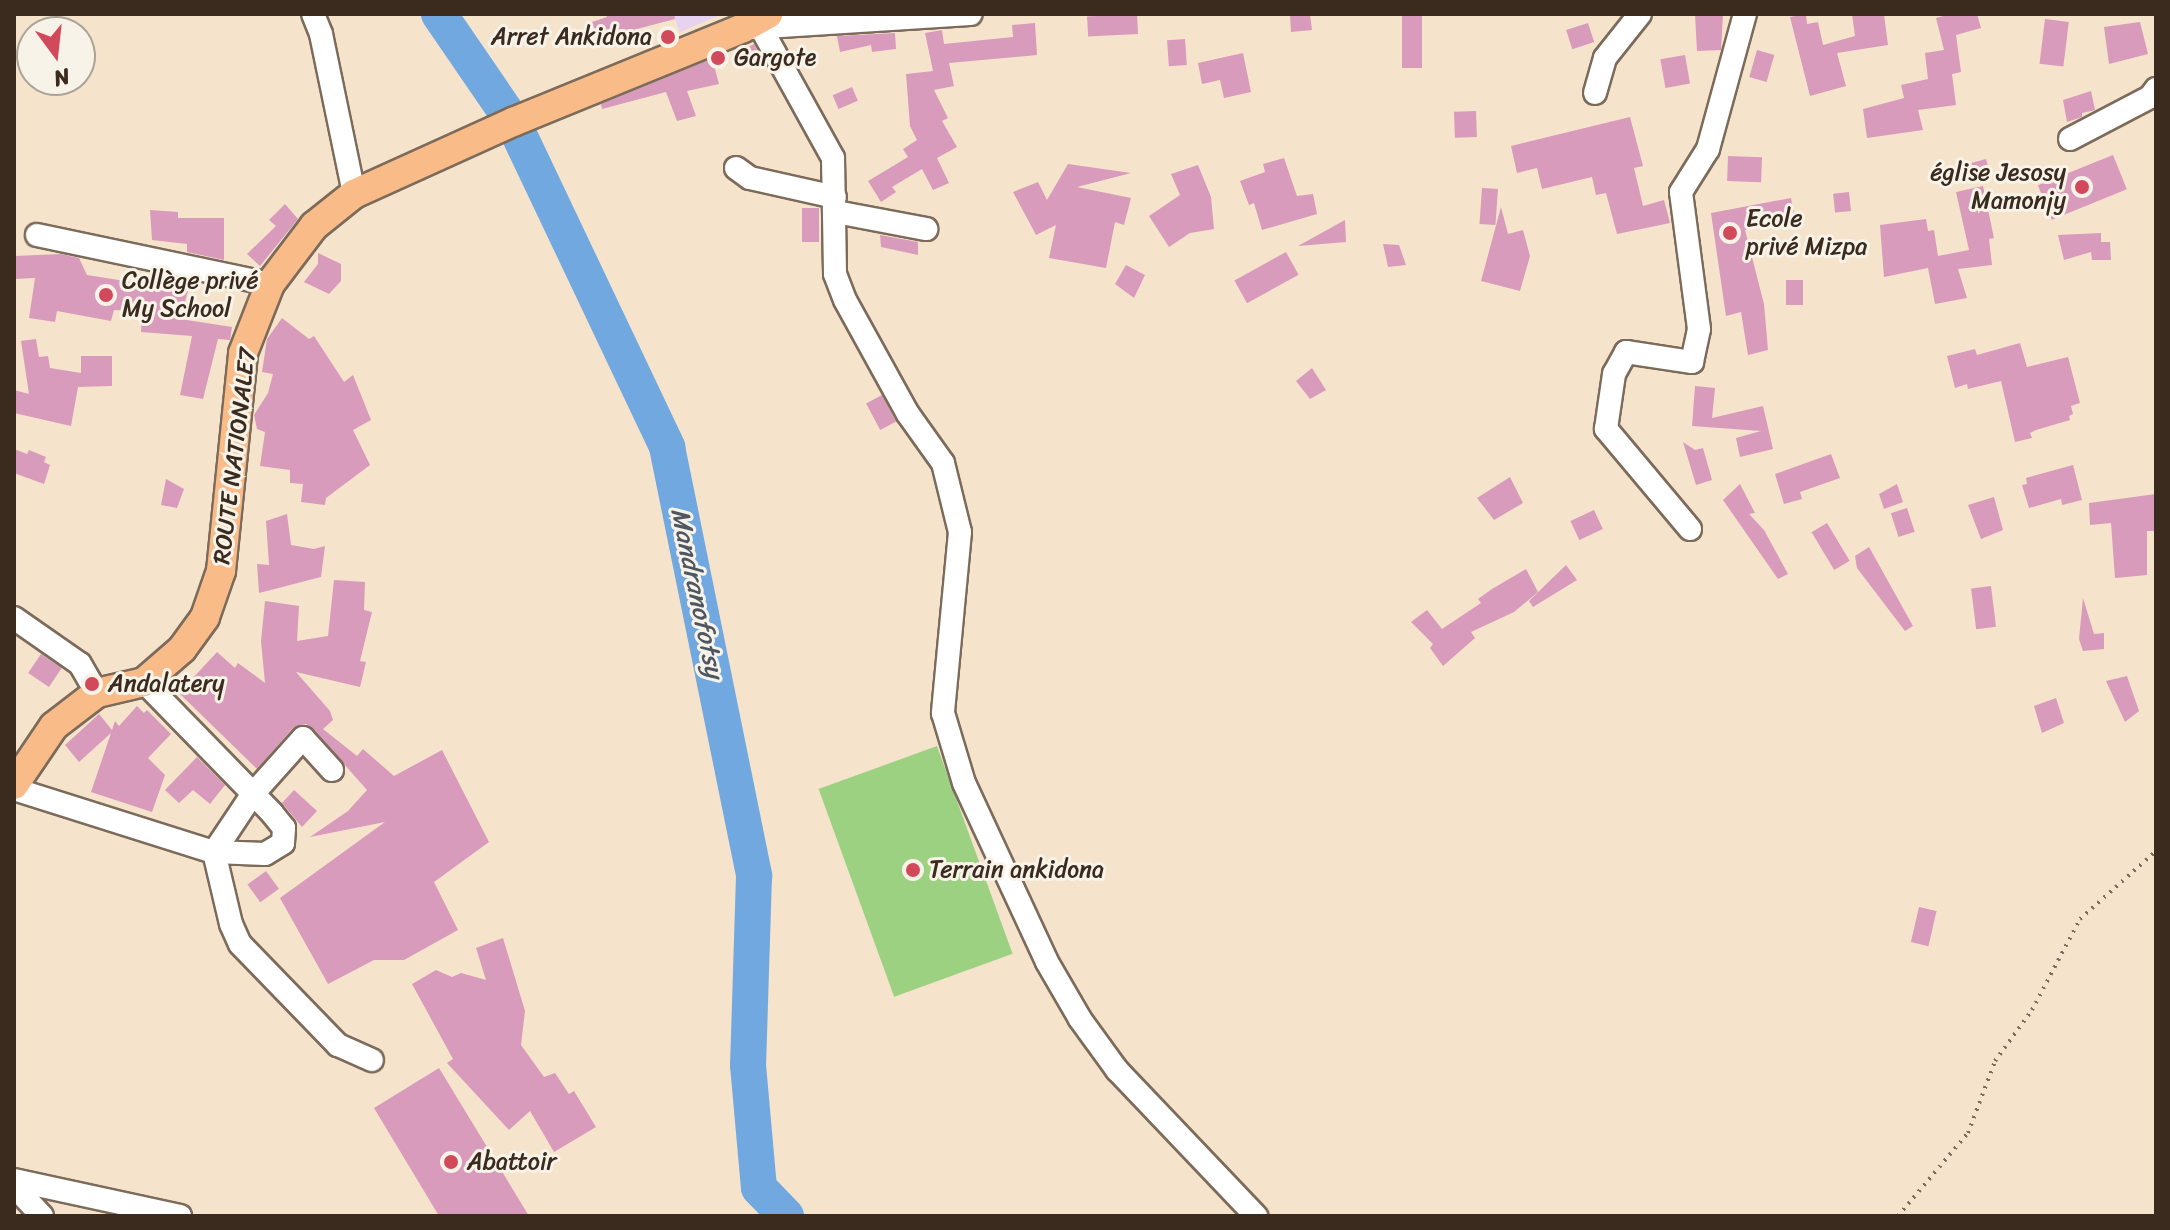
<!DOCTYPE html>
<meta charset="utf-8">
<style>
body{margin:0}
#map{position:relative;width:2170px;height:1230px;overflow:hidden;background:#f5e3cc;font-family:Sriracha,sans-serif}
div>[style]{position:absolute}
.built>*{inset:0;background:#e7d2f0}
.green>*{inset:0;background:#9cd182;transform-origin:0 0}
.river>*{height:36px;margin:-18px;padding:0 18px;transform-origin:18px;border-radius:18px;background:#71a8e0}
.building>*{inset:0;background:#d99bbc;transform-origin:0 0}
.path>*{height:4px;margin-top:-2px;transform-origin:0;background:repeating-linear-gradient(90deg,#7c6b5b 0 2px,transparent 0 8px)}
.roads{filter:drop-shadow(2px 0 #7c6b5b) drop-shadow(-2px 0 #7c6b5b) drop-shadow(0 2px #7c6b5b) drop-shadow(0 -2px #7c6b5b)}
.minor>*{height:22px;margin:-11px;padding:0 11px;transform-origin:11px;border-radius:11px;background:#fff}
.major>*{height:28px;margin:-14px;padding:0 14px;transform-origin:14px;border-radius:14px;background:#f9bc89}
.dots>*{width:22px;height:22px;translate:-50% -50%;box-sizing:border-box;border:4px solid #f7f3e8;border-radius:50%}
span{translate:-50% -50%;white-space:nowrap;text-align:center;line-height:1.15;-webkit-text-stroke:6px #f7f3e8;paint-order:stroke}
.poi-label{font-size:24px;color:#3b2a1e}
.right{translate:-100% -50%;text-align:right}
.left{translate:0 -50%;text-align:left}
.street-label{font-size:24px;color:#3b2a1e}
.water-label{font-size:26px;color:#4e5662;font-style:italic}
.frame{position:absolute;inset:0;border:16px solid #3b2a1e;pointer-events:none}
.north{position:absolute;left:16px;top:16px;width:80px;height:80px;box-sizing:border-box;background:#f7f3e8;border:2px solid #aca397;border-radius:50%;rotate:165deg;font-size:22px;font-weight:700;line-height:32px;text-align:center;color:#3b2a1e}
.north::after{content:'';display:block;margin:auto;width:28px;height:36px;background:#d1495b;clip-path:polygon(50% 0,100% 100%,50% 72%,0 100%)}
</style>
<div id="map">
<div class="built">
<i style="clip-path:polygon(673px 14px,722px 14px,680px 32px)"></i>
</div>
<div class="green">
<i style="left:937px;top:746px;width:221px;height:126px;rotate:70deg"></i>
</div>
<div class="river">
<i style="left:439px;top:14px;width:131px;rotate:55.6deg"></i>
<i style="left:513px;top:122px;width:360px;rotate:64.6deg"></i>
<i style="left:667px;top:447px;width:438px;rotate:78.5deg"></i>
<i style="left:754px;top:876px;width:189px;rotate:91.8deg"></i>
<i style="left:748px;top:1065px;width:123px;rotate:84.9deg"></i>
<i style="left:759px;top:1188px;width:39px;rotate:46deg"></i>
</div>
<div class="building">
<i style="clip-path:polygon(606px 14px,674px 14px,675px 19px,637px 29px,638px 33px,600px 46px,592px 22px,607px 17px)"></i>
<i style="left:1137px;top:14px;width:20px;height:50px;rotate:87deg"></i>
<i style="clip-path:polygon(1290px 14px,1310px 14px,1312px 30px,1291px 32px)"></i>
<i style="left:1402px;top:14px;width:20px;height:54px"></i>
<i style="clip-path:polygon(1695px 14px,1723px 14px,1721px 50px,1697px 51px)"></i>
<i style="clip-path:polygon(1806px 14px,1807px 24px,1818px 22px,1823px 45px,1855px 36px,1852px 14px,1884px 14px,1888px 45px,1837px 53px,1846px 86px,1810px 96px,1790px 17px)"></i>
<i style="clip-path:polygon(1951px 14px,1977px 14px,1981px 28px,1956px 35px,1961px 72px,1952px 74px,1956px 105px,1918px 110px,1923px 130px,1867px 138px,1863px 109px,1904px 98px,1901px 85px,1928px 79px,1925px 53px,1944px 50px,1936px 18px)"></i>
<i style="left:2045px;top:19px;width:24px;height:45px;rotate:7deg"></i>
<i style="clip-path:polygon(2140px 22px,2148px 54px,2109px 64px,2104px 27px)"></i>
<i style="clip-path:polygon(1035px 23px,1037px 55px,949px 63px,954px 86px,934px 90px,948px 118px,942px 121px,957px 147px,937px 158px,949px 183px,933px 190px,922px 169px,892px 187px,896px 192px,881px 202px,868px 181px,908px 157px,903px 149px,917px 140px,910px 126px,906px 74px,933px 71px,925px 33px,942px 30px,944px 44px,1013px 37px,1012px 25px)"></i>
<i style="left:1588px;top:23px;width:20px;height:23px;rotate:72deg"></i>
<i style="clip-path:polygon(895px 33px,896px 49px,872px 52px,871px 45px,840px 52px,837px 36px)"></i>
<i style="left:1185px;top:39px;width:26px;height:18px;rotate:86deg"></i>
<i style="left:754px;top:44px;width:19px;height:13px;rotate:62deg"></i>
<i style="left:1757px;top:50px;width:18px;height:28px;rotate:16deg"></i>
<i style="clip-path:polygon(1243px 53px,1251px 92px,1224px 98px,1220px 80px,1202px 84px,1198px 63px)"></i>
<i style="clip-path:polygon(723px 54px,727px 65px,715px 69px,719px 84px,687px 91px,696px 116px,677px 121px,666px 92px,602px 109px,601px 104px)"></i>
<i style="left:1685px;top:55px;width:29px;height:25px;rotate:80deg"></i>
<i style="left:852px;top:87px;width:15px;height:21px;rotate:67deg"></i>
<i style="clip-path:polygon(2091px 91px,2095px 110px,2082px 113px,2082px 117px,2067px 122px,2063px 100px)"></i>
<i style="left:1476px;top:111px;width:26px;height:22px;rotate:88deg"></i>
<i style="clip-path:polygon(1630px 117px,1643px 166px,1634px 168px,1643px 206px,1664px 200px,1670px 223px,1617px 234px,1606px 193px,1596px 195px,1592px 177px,1542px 189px,1537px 168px,1517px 173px,1511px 146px)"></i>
<i style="left:2113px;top:155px;width:37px;height:81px;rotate:68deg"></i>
<i style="left:1728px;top:156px;width:34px;height:25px;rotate:2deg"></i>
<i style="clip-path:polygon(1284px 158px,1297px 196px,1313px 194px,1317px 214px,1262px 230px,1254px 203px,1249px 205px,1240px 181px,1265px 172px,1263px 164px)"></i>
<i style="left:1986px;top:159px;width:16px;height:18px;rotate:75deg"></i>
<i style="clip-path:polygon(1068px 164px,1131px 173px,1077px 187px,1131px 198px,1124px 225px,1115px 222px,1106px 268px,1049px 258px,1056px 225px,1036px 235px,1013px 192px,1038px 182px,1047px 200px)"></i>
<i style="clip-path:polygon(1198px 165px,1211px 197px,1214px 229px,1190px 233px,1169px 247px,1149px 216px,1180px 195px,1171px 174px)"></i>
<i style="clip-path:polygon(1983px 186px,1994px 238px,1989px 239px,1992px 265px,1958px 269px,1967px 298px,1935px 304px,1928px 268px,1884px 277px,1880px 225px,1926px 219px,1928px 231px,1934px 230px,1938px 256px,1969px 250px,1956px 192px)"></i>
<i style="left:1482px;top:188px;width:16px;height:36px;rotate:4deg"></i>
<i style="left:1849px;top:192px;width:19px;height:16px;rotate:84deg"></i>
<i style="clip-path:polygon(1791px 198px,1795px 219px,1745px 230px,1764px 304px,1768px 350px,1748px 355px,1741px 312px,1726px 316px,1711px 213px)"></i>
<i style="clip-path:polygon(285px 204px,298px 219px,260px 266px,247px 254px,276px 226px,269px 220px)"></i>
<i style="clip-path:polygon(1501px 207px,1508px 234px,1523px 230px,1530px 256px,1520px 291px,1481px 281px)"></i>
<i style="left:819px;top:208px;width:34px;height:17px;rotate:90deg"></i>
<i style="clip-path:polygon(150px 210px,178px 212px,178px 218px,224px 218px,224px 260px,187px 252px,187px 244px,152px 240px)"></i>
<i style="clip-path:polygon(1345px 220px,1346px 242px,1298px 246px)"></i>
<i style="clip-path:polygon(2101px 233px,2101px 242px,2110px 242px,2111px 260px,2092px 260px,2091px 252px,2064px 260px,2058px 235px)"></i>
<i style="clip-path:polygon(880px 235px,918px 242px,918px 255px,881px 247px)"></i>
<i style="clip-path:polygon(1383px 244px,1399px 245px,1406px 265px,1388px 267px)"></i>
<i style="left:1286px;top:252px;width:26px;height:59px;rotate:61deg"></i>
<i style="clip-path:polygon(318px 253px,341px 264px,341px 281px,329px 294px,304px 282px,318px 264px)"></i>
<i style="clip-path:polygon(61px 254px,79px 258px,87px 275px,188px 291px,180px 319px,232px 327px,230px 340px,218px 339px,203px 399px,180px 395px,192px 336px,141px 332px,142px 311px,114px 310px,111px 321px,57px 311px,55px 322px,29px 318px,35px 278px,14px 279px,14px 256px)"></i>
<i style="clip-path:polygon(1126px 265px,1145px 275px,1134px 298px,1115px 284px)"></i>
<i style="left:1786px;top:280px;width:17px;height:25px"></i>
<i style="clip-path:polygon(282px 318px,309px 339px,314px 336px,344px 382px,353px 375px,371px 420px,353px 430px,370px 465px,326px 498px,325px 505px,301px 502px,303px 484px,290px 483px,290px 470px,260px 466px,265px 432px,257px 429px,254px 415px,268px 393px,273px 374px,262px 372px,267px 339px)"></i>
<i style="clip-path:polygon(36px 339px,39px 357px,48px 356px,50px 368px,81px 373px,81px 356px,112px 356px,112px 386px,78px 387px,71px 426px,14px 413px,14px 390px,29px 394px,21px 341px)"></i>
<i style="clip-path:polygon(2020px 343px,2027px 367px,2068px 357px,2080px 403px,2071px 406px,2073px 414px,2069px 416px,2070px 420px,2036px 430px,2030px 433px,2032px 438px,2015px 442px,2001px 381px,1968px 389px,1967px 384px,1955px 388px,1947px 356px,1975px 349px,1977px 355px)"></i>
<i style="clip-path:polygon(1312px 368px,1326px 390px,1310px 399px,1296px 381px)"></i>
<i style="clip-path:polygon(1695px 386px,1715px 388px,1712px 418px,1763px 406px,1773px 449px,1740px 457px,1736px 438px,1761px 431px,1692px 426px)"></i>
<i style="left:882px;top:395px;width:30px;height:18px;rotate:62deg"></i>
<i style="clip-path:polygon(1683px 442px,1695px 450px,1703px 448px,1712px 480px,1696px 485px)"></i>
<i style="clip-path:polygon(14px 449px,27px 454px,29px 450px,46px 457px,44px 462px,50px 465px,44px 484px,14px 473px)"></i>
<i style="clip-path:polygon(1831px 454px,1840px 478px,1800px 492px,1802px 499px,1784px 504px,1775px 474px)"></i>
<i style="clip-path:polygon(2073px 465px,2082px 500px,2062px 505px,2061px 499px,2029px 508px,2022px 485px,2027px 484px,2026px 478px)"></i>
<i style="clip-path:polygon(1510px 477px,1523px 503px,1494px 520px,1477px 498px)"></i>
<i style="clip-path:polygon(166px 479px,184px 489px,177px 508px,161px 505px)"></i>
<i style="clip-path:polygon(1740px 484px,1755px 513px,1749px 514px,1764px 530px,1788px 574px,1778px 579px,1723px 500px)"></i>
<i style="clip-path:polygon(1897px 484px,1903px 502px,1884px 509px,1879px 494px)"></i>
<i style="clip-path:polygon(2156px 494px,2156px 531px,2147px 531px,2147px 575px,2115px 578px,2111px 523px,2090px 525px,2089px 503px)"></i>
<i style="clip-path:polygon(1994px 497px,2003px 530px,1981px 539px,1968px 505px)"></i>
<i style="left:1907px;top:508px;width:25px;height:17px;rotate:72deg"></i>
<i style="left:1594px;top:510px;width:21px;height:26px;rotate:65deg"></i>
<i style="clip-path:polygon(287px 514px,291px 545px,314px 549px,325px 546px,321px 577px,259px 593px,257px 564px,269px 565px,266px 521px)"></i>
<i style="left:1827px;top:523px;width:44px;height:18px;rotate:59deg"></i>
<i style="clip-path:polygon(1869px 547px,1913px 626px,1905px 631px,1857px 568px,1855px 556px)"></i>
<i style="clip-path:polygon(1566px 565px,1577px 580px,1533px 607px,1529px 601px)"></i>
<i style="clip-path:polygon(1526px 569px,1538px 592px,1514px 612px,1471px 632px,1475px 638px,1443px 666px,1430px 648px,1433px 644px,1411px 622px,1427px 610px,1442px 629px,1481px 603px,1478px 599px,1492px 589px)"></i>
<i style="clip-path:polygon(334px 580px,365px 582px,364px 610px,372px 612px,360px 661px,366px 662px,360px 687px,296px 672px,330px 711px,333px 720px,323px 729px,357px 756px,363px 749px,394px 776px,442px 750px,489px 842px,434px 882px,458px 930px,404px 960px,374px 960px,328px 984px,280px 898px,385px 822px,310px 837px,348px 811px,367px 790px,313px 729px,306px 724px,293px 728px,257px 769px,179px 693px,217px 652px,235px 668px,238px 663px,265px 683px,261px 641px,265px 601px,299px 606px,297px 641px,328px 636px)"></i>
<i style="left:1991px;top:586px;width:41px;height:20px;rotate:83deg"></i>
<i style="clip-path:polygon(2083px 598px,2094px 634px,2104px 633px,2104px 649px,2083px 651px,2079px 639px)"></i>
<i style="left:41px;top:654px;width:25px;height:23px;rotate:34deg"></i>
<i style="clip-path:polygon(2127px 676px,2139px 711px,2125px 722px,2106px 681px)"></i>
<i style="clip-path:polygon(2056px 698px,2064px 723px,2042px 733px,2034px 706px)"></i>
<i style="clip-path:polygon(137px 706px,144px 713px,147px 710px,171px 734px,148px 758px,165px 775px,152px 812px,91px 792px,111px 733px,79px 762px,65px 745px,99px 714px,112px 730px,115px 721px,119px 726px)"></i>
<i style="clip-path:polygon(197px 757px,225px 785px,210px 804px,193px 790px,179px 803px,165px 790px)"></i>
<i style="clip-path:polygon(294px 790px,317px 811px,302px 827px,282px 803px)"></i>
<i style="left:266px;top:871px;width:22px;height:23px;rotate:54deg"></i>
<i style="left:1919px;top:907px;width:18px;height:36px;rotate:13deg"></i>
<i style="clip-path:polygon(503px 938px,525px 1011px,521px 1045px,544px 1077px,555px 1073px,569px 1094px,574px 1091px,596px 1127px,554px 1152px,530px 1111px,509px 1130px,447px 1063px,453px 1059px,412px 984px,436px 970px,452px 977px,461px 973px,486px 980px,476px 948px)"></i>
<i style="clip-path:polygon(439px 1068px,529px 1216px,439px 1216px,374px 1108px)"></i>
</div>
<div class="path">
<i style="left:1898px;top:1216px;width:109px;rotate:-49.9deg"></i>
<i style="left:1968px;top:1133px;width:77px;rotate:-69.4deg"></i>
<i style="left:1995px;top:1061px;width:63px;rotate:-54deg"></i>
<i style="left:2032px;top:1010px;width:103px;rotate:-62.2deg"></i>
<i style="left:2080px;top:919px;width:102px;rotate:-41.8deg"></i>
</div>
<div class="roads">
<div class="minor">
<i style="left:313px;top:14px;width:22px;rotate:68deg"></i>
<i style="left:321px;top:34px;width:163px;rotate:78.3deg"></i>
<i style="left:749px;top:28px;width:222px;rotate:-3.6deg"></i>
<i style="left:761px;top:28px;width:149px;rotate:61deg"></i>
<i style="left:833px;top:158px;width:116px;rotate:89deg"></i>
<i style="left:835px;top:274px;width:28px;rotate:69deg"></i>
<i style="left:845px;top:300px;width:130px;rotate:61.1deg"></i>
<i style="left:908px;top:414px;width:60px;rotate:54.5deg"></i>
<i style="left:943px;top:463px;width:71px;rotate:76.2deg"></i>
<i style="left:960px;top:532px;width:182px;rotate:95.4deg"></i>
<i style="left:943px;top:713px;width:73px;rotate:73.3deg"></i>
<i style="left:964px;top:783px;width:197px;rotate:65.1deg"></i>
<i style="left:1047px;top:962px;width:66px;rotate:59.9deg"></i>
<i style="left:1080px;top:1019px;width:63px;rotate:54deg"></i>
<i style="left:1117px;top:1070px;width:202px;rotate:46.4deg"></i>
<i style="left:1595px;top:93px;width:36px;rotate:-74deg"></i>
<i style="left:1605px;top:58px;width:56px;rotate:-51.5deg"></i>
<i style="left:2070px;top:139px;width:90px;rotate:-27.7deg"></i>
<i style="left:2150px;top:97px;width:10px;rotate:-53deg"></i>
<i style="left:736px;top:168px;width:17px;rotate:36deg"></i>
<i style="left:750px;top:178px;width:87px;rotate:12.6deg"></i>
<i style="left:836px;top:212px;width:92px;rotate:10.7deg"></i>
<i style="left:37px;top:235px;width:238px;rotate:11.9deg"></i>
<i style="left:1690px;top:529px;width:131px;rotate:-130deg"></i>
<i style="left:1606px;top:429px;width:56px;rotate:-81.7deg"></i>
<i style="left:1614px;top:374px;width:25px;rotate:-61deg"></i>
<i style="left:1626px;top:352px;width:67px;rotate:8.6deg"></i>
<i style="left:1692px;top:362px;width:34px;rotate:-78deg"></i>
<i style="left:1699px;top:329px;width:138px;rotate:-97.5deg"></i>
<i style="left:1681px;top:192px;width:51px;rotate:-57.9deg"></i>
<i style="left:1708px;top:149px;width:140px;rotate:-74.7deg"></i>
<i style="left:14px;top:618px;width:80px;rotate:34.9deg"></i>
<i style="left:80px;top:664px;width:34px;rotate:60deg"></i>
<i style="left:332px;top:770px;width:43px;rotate:-132.2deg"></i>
<i style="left:303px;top:738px;width:76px;rotate:131.8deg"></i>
<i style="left:252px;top:795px;width:69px;rotate:123.7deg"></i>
<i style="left:214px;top:852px;width:74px;rotate:76.7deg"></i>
<i style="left:231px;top:924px;width:22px;rotate:66deg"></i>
<i style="left:240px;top:944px;width:141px;rotate:45.9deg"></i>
<i style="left:338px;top:1045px;width:37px;rotate:24deg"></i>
<i style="left:14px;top:789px;width:210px;rotate:17.5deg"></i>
<i style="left:214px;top:852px;width:51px;rotate:2.2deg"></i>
<i style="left:265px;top:854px;width:21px;rotate:-31deg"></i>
<i style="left:283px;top:843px;width:15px;rotate:-86deg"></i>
<i style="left:284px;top:828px;width:19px;rotate:-129deg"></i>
<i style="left:272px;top:813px;width:183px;rotate:-134.3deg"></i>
<i style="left:14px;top:1180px;width:170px;rotate:12.2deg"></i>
<i style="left:14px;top:1186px;width:41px;rotate:47deg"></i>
</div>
<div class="major">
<i style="left:14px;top:785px;width:71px;rotate:-55.9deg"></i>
<i style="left:54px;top:726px;width:54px;rotate:-37.5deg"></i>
<i style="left:97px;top:693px;width:48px;rotate:-13.2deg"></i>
<i style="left:144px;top:682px;width:50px;rotate:-41deg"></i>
<i style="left:182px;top:649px;width:39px;rotate:-54deg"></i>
<i style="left:205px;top:617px;width:49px;rotate:-70.8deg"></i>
<i style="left:221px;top:571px;width:219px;rotate:-84.2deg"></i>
<i style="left:243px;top:353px;width:74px;rotate:-68.6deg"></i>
<i style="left:270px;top:284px;width:73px;rotate:-52.8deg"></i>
<i style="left:314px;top:226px;width:51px;rotate:-38.7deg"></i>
<i style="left:354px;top:194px;width:175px;rotate:-24.4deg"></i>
<i style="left:513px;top:122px;width:248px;rotate:-22.2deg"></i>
<i style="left:743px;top:28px;width:29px;rotate:-29deg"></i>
</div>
</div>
<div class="dots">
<i style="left:668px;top:37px;background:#d1495b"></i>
<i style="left:718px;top:58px;background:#d1495b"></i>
<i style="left:2082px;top:187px;background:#d1495b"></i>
<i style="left:1730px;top:233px;background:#d1495b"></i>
<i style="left:106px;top:295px;background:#d1495b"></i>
<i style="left:92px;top:684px;background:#d1495b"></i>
<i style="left:913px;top:870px;background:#d1495b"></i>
<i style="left:451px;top:1162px;background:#d1495b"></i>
</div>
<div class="poi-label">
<span class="right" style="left:652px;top:37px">Arret Ankidona</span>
<span class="left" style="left:734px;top:58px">Gargote</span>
<span class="right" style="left:2066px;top:187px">église Jesosy<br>Mamonjy</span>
<span class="left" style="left:1746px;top:233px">Ecole<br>privé Mizpa</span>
<span class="left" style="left:122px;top:295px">Collège privé<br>My School</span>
<span class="left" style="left:108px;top:684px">Andalatery</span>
<span class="left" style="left:929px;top:870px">Terrain ankidona</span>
<span class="left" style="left:467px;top:1162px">Abattoir</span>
</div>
<div class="street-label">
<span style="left:235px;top:456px;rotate:-83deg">ROUTE NATIONALE7</span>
</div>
<div class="water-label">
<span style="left:697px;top:593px;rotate:78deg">Mandranofotsy</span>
</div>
<div class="frame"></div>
<div class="north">N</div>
</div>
